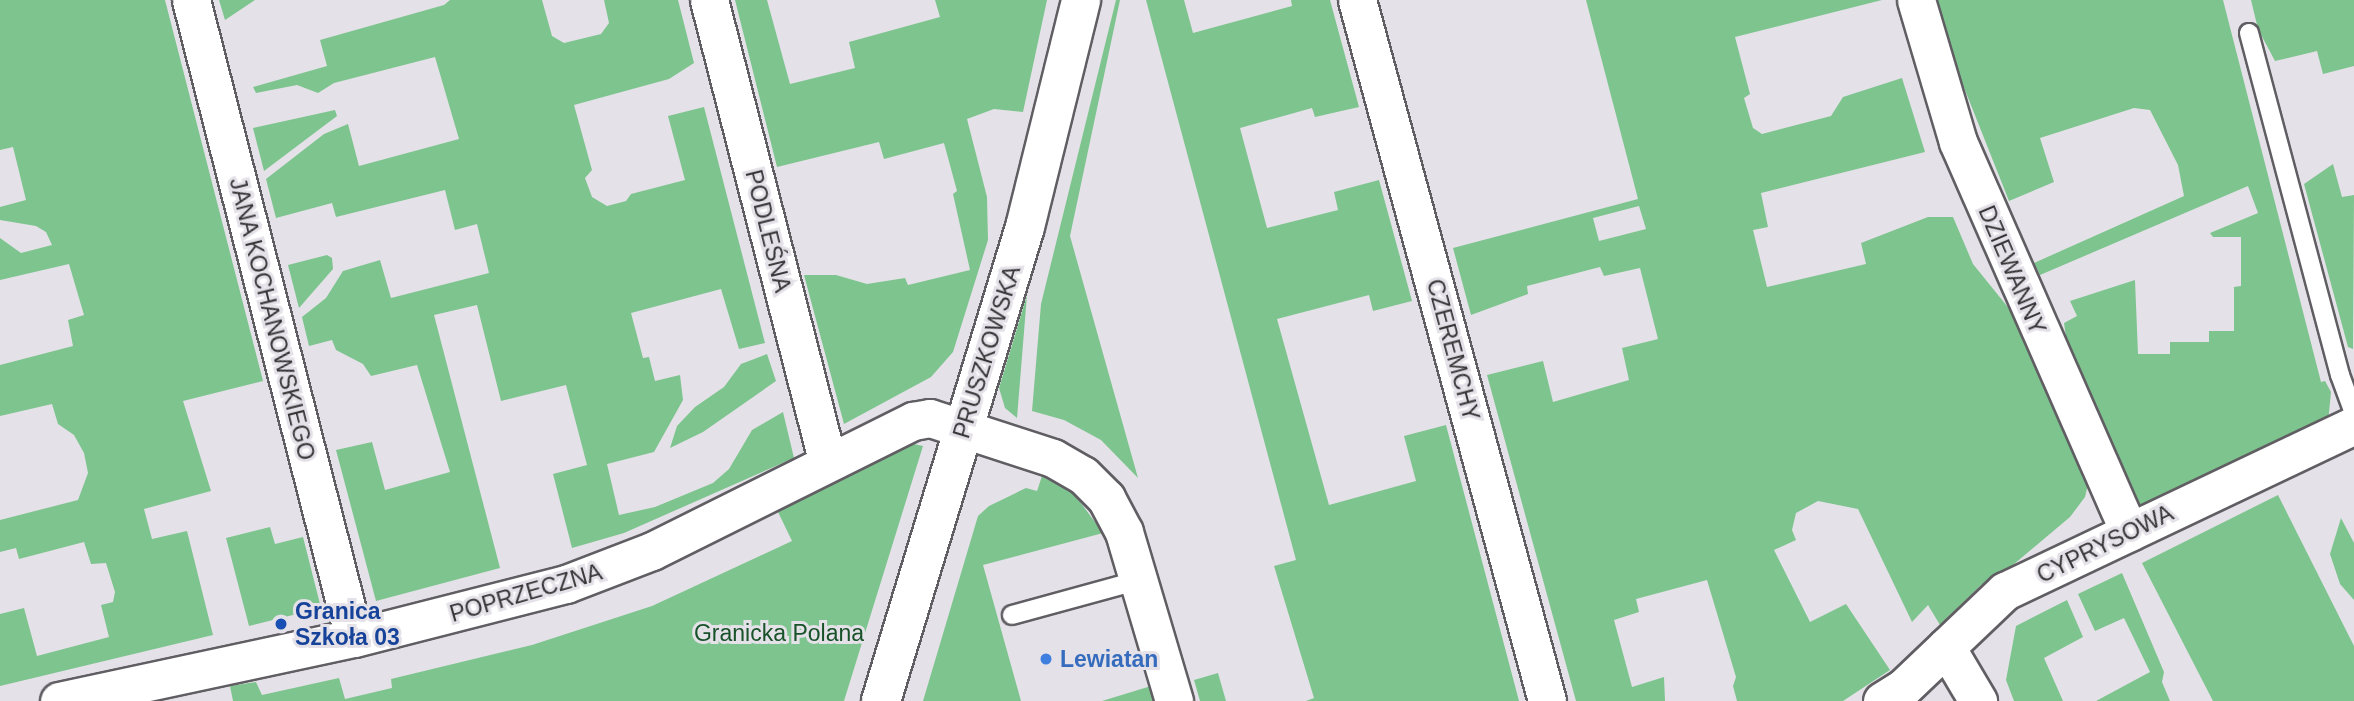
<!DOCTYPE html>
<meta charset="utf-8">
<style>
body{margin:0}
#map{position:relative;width:2354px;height:701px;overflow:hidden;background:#e4e2e8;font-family:Arial,sans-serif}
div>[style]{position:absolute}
.green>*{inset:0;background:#7ec48e}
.roads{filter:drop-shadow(2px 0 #605e63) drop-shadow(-2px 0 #605e63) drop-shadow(0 2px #605e63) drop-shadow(0 -2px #605e63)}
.lane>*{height:18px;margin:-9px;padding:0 9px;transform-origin:9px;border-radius:9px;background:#fff}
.street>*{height:37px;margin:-18.5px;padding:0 18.5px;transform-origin:18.5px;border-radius:18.5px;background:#fff}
.secondary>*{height:38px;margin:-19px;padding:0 19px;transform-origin:19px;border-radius:19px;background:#fff}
.dots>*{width:19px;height:19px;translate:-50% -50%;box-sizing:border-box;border:4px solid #e4e2e8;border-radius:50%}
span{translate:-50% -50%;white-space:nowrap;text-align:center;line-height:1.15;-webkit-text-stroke:6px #e4e2e8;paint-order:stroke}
.street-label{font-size:23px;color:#353436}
.transit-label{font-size:23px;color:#164399;font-weight:700}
.left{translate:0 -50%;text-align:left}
.park-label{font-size:23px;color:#175229}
.shop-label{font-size:23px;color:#366cbe;font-weight:700}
</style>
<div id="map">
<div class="green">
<i style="clip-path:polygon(0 0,165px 0,263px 381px,183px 401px,211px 491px,144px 509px,152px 539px,187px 531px,213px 635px,0 686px,0 614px,24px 608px,37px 656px,109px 637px,101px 605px,113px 602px,115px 592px,106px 563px,91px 564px,84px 542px,19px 559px,16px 548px,0 552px,0 520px,78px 500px,88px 473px,84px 453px,74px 435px,58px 424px,52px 404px,0 416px,0 365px,73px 346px,68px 320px,84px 315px,69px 264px,0 280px,0 238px,21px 253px,52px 245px,46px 232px,36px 226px,0 220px,0 207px,26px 200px,13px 147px,0 150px)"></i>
<i style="clip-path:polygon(219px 0,255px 0,225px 20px)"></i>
<i style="clip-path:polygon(450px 0,542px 0,552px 36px,564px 43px,601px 34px,609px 23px,604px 0,678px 0,694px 63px,669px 79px,574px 105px,592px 170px,585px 178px,592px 197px,607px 206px,626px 201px,631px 194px,685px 180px,668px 116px,704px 107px,765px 343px,739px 349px,721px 289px,631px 313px,643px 358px,649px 357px,655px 381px,680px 375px,683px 400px,654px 452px,607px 464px,619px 515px,655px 507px,713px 483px,729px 469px,752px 430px,783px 412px,794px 458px,624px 533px,572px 548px,553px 474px,587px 465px,566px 385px,501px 401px,477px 305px,434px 315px,500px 568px,376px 601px,336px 450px,372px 442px,385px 490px,450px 472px,417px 365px,371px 376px,363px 364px,336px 350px,332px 340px,309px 346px,302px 317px,326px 298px,343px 271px,380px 260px,391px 298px,489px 273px,477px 224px,455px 230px,445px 190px,336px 217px,332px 203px,276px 218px,266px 179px,324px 134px,348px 124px,359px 166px,459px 139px,435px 57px,334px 83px,318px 93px,297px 85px,256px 93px,253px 87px,327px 66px,320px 40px,444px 5px)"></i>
<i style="clip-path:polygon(735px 0,767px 0,790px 84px,855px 68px,849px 42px,940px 17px,935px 0,1047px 0,1023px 112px,994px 109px,967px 119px,987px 197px,988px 240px,953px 352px,931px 377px,844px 424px,804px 275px,836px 275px,867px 284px,905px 278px,908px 285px,970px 270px,953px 194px,957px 191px,944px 143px,884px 159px,879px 142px,777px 167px)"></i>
<i style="clip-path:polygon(1116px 0,1120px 0,1070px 236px,1138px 478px,1101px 440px,1064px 420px,1032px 411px,1041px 304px)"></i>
<i style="clip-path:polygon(1146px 0,1184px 0,1193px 33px,1292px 6px,1291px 0,1330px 0,1359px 107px,1315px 117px,1312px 108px,1240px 128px,1267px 228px,1338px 210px,1334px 192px,1379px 180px,1412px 301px,1373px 311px,1369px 295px,1277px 319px,1329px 505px,1416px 481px,1404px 436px,1446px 425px,1519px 701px,1306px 701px,1314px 698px,1274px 566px,1296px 560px)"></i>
<i style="clip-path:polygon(evenodd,1586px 0,1882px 0,1735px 37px,1750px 94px,1744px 98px,1753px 128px,1762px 134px,1831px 116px,1843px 97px,1902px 78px,1925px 152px,1761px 193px,1768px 227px,1753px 230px,1767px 287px,1866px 264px,1861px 243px,1928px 217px,1953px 217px,1973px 264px,2011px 311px,2089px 480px,2085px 497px,2070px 517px,2007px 570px,1981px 585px,1940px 625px,1928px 605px,1912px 622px,1858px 509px,1818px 501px,1796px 513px,1792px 530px,1796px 540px,1774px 550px,1810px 622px,1846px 604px,1890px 670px,1843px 701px,1737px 701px,1733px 686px,1736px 677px,1707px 580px,1636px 599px,1639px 612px,1614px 620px,1632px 687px,1664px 677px,1665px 701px,1576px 701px,1487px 375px,1543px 361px,1553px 402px,1629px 380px,1622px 348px,1658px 339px,1640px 268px,1604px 276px,1600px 267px,1527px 286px,1528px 294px,1471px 315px,1453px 248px,1638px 199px,1586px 0,1639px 206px,1646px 229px,1599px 241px,1593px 218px,1639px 206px)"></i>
<i style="clip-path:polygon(1927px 0,2223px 0,2321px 382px,2325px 381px,2331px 392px,2328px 423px,2139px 509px,2071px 372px,2064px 323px,2077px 316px,2070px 301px,2135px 280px,2138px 354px,2170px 354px,2170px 342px,2209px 342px,2209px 331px,2234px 331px,2234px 287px,2241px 286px,2241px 237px,2213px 237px,2210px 233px,2258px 213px,2248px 186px,2040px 275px,2034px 263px,2184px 196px,2178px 165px,2150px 110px,2134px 108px,2040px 138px,2054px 182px,2009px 201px,1963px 85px,1950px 87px)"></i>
<i style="clip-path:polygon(2251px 0,2354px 0,2354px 66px,2323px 74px,2317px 51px,2275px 61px,2258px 29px)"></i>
<i style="clip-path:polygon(335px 110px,337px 116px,264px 171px,253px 128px)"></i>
<i style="clip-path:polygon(2333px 164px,2342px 197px,2354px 195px,2353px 349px,2348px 347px,2304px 184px)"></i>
<i style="clip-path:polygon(327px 255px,332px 258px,333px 269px,299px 308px,288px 265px)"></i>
<i style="clip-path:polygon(1027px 295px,1017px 418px,1005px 408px,999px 388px)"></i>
<i style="clip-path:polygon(767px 354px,776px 381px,703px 432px,670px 448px,677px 426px,695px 407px,724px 387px,741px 364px)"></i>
<i style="clip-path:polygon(909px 443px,923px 446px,844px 701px,233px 701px,230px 686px,256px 682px,262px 695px,339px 678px,345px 699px,392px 688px,391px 679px,532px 645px,652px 606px,792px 541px,778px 512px,803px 486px)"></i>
<i style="clip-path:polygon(1042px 476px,1075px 495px,1103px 533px,983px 565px,1021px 701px,923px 701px,978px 516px,989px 506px,1026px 488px,1037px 491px)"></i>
<i style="clip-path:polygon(2278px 495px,2354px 646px,2354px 701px,2213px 701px,2142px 563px)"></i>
<i style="clip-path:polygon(2341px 518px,2354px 543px,2354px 600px,2340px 584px,2330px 554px)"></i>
<i style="clip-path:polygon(270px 527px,275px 544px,303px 537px,321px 608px,249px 626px,226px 538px)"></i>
<i style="clip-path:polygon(2122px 573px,2164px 672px,2162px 682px,2170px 701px,2096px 701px,2150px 672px,2124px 618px,2095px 631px,2078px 594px)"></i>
<i style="clip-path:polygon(2067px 600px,2083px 637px,2044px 658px,2063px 701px,2014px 701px,2006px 680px,2016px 626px)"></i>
<i style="clip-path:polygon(1218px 673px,1226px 701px,1200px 701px,1194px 680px)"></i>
<i style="clip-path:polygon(1151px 686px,1155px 701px,1102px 701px)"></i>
</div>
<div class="roads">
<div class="lane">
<i style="left:2249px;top:33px;width:354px;rotate:75.1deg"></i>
<i style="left:2340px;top:375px;width:40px;rotate:69.8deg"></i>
<i style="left:1012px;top:615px;width:133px;rotate:-15.3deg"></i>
</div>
<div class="street">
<i style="left:191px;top:0;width:658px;rotate:75.67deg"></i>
<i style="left:709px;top:0;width:477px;rotate:75.6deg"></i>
<i style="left:1357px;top:0;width:726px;rotate:74.83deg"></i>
<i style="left:1916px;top:0;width:148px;rotate:73.5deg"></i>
<i style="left:1958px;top:142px;width:426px;rotate:66.3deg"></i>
<i style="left:1946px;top:647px;width:63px;rotate:59.3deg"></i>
<i style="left:59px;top:701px;width:302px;rotate:-12.1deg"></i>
<i style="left:354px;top:638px;width:219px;rotate:-14.3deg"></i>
<i style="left:566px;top:584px;width:92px;rotate:-21deg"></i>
<i style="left:652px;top:551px;width:292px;rotate:-26.5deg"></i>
<i style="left:913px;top:421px;width:17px;rotate:-10deg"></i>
<i style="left:930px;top:418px;width:129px;rotate:18deg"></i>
<i style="left:1053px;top:458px;width:34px;rotate:30deg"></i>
<i style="left:1083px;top:475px;width:33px;rotate:45deg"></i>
<i style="left:1106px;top:498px;width:38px;rotate:62deg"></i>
<i style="left:1124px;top:532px;width:176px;rotate:73.5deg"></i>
<i style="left:1882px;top:701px;width:25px;rotate:-32deg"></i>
<i style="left:1903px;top:688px;width:141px;rotate:-43.6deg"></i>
<i style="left:2005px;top:591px;width:386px;rotate:-25.4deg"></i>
</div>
<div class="secondary">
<i style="left:881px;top:701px;width:495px;rotate:-73.1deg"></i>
<i style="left:1025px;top:227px;width:234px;rotate:-76.1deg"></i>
</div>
</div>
<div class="dots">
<i style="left:281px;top:624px;background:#1a4fb4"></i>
<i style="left:1046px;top:659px;background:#3f7fe0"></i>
</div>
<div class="street-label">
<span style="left:768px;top:231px;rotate:76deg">PODLEŚNA</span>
<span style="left:2012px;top:270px;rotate:67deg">DZIEWANNY</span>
<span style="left:272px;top:319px;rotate:76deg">JANA KOCHANOWSKIEGO</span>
<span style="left:1453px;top:350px;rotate:75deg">CZEREMCHY</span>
<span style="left:987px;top:352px;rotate:-73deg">PRUSZKOWSKA</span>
<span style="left:2105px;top:544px;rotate:-26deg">CYPRYSOWA</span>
<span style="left:526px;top:593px;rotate:-16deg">POPRZECZNA</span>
</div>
<div class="transit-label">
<span class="left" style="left:295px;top:624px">Granica<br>Szkoła 03</span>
</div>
<div class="park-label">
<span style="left:779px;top:633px">Granicka Polana</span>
</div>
<div class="shop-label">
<span class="left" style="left:1060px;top:659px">Lewiatan</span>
</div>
</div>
